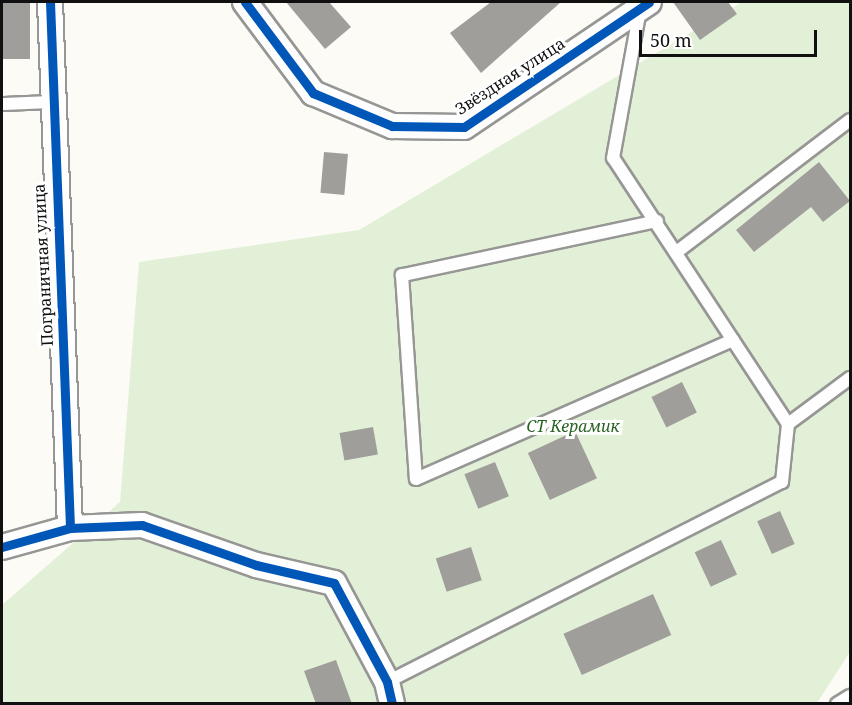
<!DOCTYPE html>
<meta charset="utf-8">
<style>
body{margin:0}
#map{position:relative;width:852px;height:705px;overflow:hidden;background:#fcfbf6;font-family:"Noto Serif",serif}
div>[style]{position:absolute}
.green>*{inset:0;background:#e3f0d8}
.building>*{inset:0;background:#a09e9b;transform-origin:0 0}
.roads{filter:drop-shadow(2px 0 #969694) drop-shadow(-2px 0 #969694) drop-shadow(0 2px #969694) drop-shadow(0 -2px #969694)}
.service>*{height:12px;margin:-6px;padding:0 6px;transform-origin:6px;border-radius:6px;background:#fffefe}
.minor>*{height:24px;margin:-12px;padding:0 12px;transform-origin:12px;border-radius:12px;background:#fffefe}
.cycleway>*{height:9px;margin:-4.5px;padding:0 4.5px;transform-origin:4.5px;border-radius:4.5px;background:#0057b8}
span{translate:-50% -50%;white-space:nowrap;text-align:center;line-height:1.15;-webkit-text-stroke:6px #fff;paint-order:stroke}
.street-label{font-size:16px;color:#101010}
.park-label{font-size:16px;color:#2b6325;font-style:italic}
.frame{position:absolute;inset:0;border:3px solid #101010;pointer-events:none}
.scale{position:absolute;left:639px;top:30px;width:178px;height:27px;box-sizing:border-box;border:3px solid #101010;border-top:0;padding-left:8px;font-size:18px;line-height:21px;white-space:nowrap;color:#101010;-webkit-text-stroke:4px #fff;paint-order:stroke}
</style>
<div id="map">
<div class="green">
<i style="clip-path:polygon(742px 2px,850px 2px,850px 652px,817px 703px,2px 703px,2px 605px,120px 502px,139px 262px,359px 230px)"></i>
</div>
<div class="building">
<i style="left:2px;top:2px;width:28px;height:57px"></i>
<i style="clip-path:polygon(286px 2px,329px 2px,351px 27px,325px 49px)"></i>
<i style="clip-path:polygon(491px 2px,561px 2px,481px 73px,450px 33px)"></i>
<i style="clip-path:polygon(673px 2px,728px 2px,737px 14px,700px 40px)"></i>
<i style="left:324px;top:152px;width:24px;height:41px;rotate:5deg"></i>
<i style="clip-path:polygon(819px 162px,850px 201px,823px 222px,811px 207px,754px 252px,736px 230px)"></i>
<i style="left:682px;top:382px;width:34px;height:34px;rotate:64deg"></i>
<i style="left:373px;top:427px;width:28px;height:34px;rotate:80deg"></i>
<i style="left:575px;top:431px;width:52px;height:52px;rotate:65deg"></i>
<i style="left:495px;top:462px;width:37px;height:33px;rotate:68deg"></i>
<i style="left:780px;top:511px;width:36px;height:25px;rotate:66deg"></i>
<i style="left:721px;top:540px;width:38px;height:29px;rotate:65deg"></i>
<i style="left:471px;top:547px;width:35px;height:37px;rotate:72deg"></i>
<i style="left:653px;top:594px;width:45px;height:98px;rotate:66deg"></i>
<i style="clip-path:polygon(336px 660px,352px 704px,316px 704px,304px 671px)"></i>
</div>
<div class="roads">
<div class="service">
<i style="left:2px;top:104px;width:48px;rotate:-2.4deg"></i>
<i style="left:657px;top:221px;width:261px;rotate:168deg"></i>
<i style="left:402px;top:275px;width:204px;rotate:86.1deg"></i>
<i style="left:416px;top:479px;width:346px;rotate:-23.7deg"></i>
<i style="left:678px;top:251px;width:216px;rotate:-37.3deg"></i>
<i style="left:788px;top:424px;width:77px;rotate:-36.6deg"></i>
<i style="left:387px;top:682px;width:443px;rotate:-26.9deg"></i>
<i style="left:782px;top:482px;width:58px;rotate:-84.1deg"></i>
<i style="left:788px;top:424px;width:318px;rotate:-123.3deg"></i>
<i style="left:613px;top:158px;width:151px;rotate:-79.7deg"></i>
<i style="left:837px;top:704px;width:15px;rotate:-32deg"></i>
</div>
<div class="minor">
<i style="left:50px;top:2px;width:526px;rotate:87.82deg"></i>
<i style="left:245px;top:2px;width:114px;rotate:53.2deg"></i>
<i style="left:313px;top:93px;width:86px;rotate:22.7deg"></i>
<i style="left:392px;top:126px;width:72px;rotate:0.8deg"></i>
<i style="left:464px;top:127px;width:223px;rotate:-34deg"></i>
<i style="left:2px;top:547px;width:71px;rotate:-15.6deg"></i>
<i style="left:70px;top:528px;width:72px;rotate:-2.4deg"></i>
<i style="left:142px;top:525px;width:121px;rotate:19.3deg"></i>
<i style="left:256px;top:565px;width:80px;rotate:13deg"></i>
<i style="left:334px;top:583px;width:112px;rotate:61.8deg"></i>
<i style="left:387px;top:682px;width:23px;rotate:77deg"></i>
</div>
</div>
<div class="cycleway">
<i style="left:50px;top:2px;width:526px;rotate:87.82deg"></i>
<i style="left:245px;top:2px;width:114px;rotate:53.2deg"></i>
<i style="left:313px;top:93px;width:86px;rotate:22.7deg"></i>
<i style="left:392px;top:126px;width:72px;rotate:0.8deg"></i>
<i style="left:464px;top:127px;width:223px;rotate:-34deg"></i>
<i style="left:2px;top:547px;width:71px;rotate:-15.6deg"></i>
<i style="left:70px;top:528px;width:72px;rotate:-2.4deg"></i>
<i style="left:142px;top:525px;width:121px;rotate:19.3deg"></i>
<i style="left:256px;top:565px;width:80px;rotate:13deg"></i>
<i style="left:334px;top:583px;width:112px;rotate:61.8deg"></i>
<i style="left:387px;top:682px;width:23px;rotate:77deg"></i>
</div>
<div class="street-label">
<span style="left:510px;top:76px;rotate:-33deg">Звёздная улица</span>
<span style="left:43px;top:265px;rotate:-93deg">Пограничная улица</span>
</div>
<div class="park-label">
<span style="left:573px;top:426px">СТ Керамик</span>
</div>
<div class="frame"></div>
<div class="scale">50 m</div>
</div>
